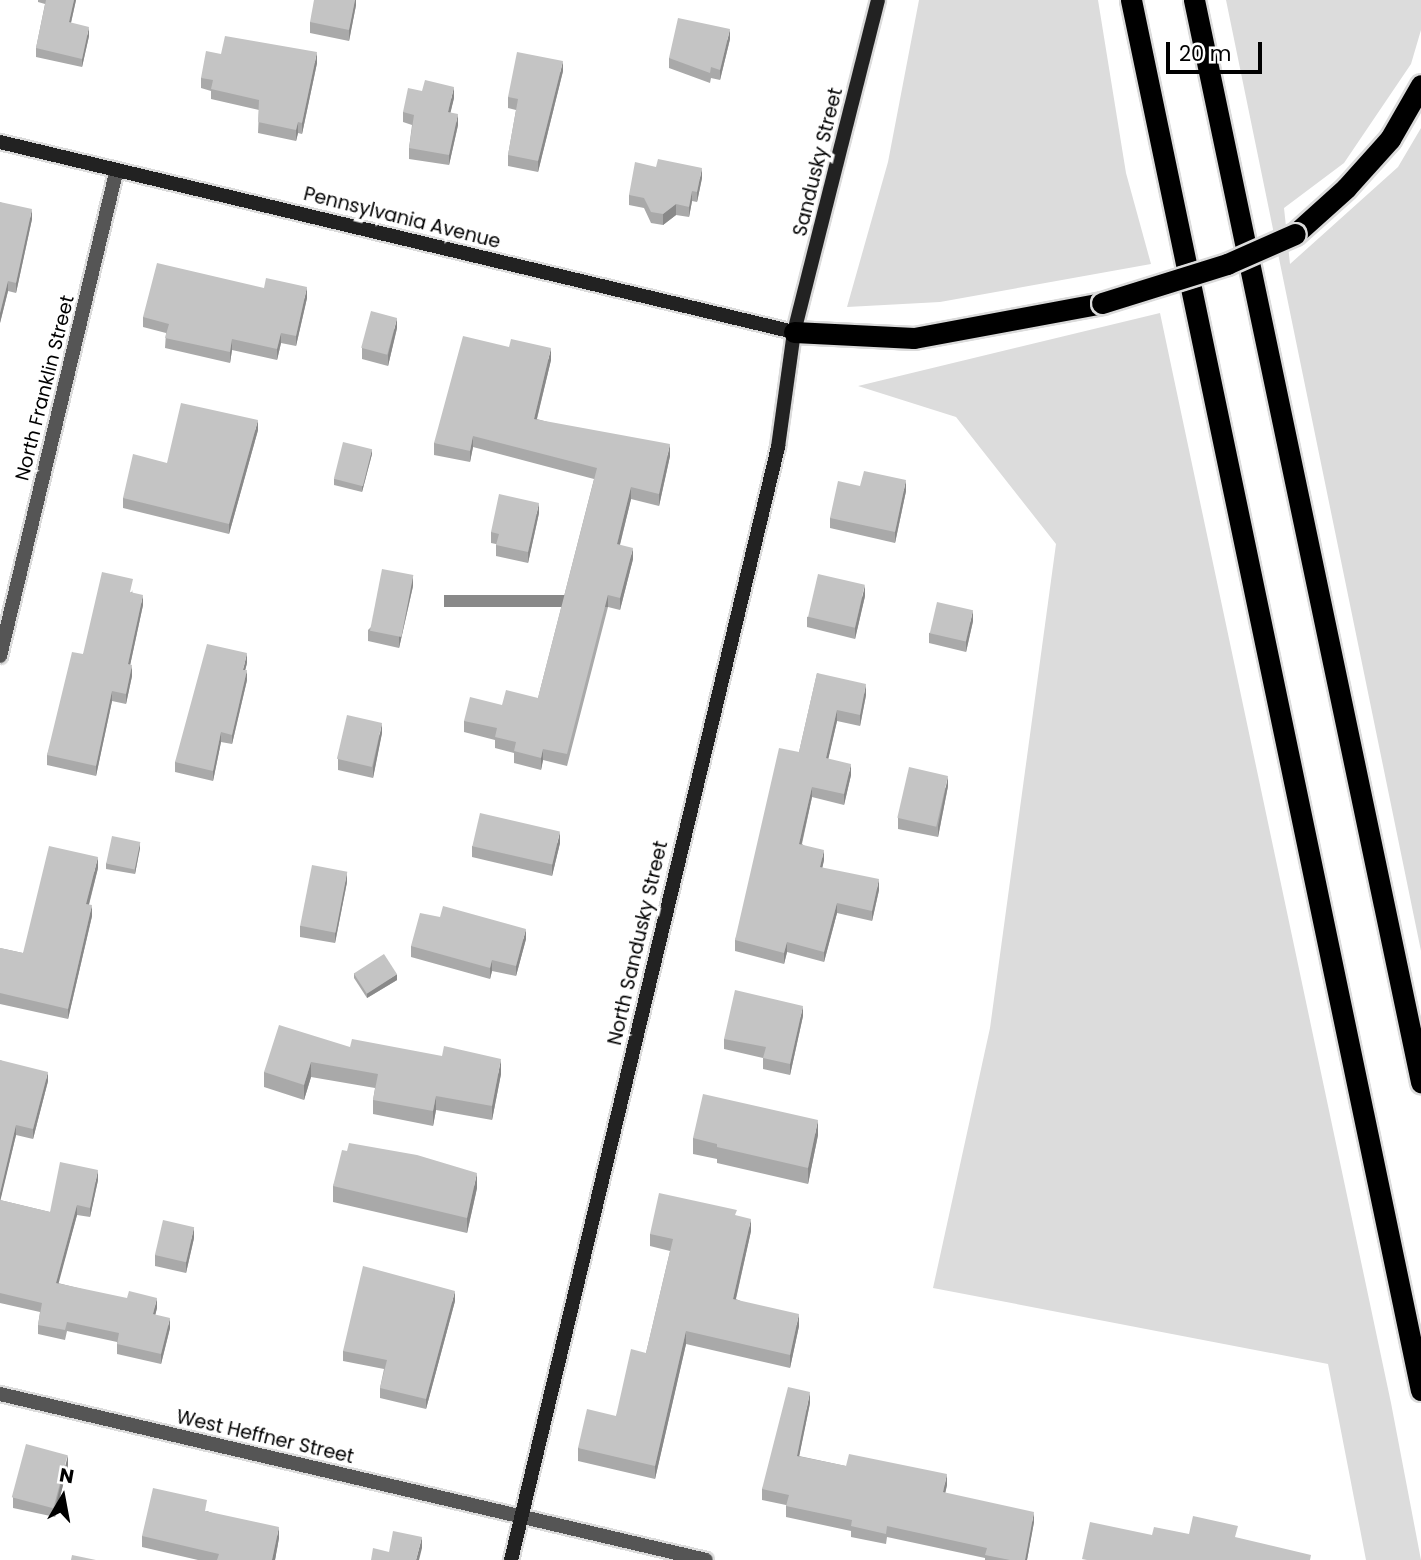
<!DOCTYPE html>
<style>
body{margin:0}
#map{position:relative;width:1421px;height:1560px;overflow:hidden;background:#fff;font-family:Poppins,sans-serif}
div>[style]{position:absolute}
.green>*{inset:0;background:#dcdcdc}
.roads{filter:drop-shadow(2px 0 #dbdbdb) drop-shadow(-2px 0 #dbdbdb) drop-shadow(0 2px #dbdbdb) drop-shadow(0 -2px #dbdbdb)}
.street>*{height:14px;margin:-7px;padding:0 7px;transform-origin:7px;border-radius:7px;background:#555}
.secondary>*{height:14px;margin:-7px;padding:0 7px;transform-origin:7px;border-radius:7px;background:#222}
.highway>*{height:21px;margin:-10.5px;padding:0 10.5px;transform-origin:10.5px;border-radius:10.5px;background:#000}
.bridges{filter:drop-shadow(2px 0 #dbdbdb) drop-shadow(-2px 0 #dbdbdb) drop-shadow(0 2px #dbdbdb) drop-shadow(0 -2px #dbdbdb)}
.highway-bridge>*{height:21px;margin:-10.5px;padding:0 10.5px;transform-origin:10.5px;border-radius:10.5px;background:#000}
.wall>*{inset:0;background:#a9a9a9}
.shaded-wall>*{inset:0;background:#898989;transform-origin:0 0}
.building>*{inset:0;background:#c4c4c4;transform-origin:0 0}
span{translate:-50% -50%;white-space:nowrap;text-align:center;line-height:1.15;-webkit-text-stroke:7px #fff;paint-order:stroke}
.street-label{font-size:19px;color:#000}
.north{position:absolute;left:28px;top:1462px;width:70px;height:70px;-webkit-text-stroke:5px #fff;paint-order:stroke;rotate:10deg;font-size:19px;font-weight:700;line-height:28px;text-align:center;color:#000}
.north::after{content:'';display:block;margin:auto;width:24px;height:32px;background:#000;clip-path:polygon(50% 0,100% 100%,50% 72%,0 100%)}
.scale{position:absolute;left:1166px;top:42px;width:96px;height:32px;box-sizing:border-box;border:4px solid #000;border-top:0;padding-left:9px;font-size:21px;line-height:24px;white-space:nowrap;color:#000;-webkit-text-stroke:5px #fff;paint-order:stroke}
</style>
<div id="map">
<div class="green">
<i style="clip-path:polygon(919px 0,1098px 0,1126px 173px,1151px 264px,940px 302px,847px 307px,888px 162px)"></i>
<i style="clip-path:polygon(1226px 0,1421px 0,1421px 30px,1411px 64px,1344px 163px,1284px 208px,1290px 264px,1398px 167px,1421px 128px,1421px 951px)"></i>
<i style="clip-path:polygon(1160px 313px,1391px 1403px,1421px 1560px,1366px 1560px,1328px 1364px,933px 1288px,990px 1028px,1056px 544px,956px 417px,858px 386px)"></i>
</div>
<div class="roads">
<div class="street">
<i style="left:0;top:656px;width:500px;rotate:-76.5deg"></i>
<i style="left:0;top:1394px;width:725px;rotate:13.23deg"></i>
</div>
<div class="secondary">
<i style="left:0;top:142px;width:816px;rotate:13.46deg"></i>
<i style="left:511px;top:1560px;width:1145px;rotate:-76.51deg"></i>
<i style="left:778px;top:447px;width:116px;rotate:-82.1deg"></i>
<i style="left:794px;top:332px;width:342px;rotate:-75.8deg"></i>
</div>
<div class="highway">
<i style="left:1131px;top:0;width:1420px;rotate:78.22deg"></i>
<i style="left:1194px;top:0;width:1106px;rotate:78.15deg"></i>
<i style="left:1295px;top:234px;width:69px;rotate:-42deg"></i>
<i style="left:1346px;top:188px;width:66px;rotate:-48.1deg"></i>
<i style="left:1390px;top:139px;width:62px;rotate:-60.1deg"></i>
<i style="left:794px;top:332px;width:120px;rotate:2.9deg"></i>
<i style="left:914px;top:338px;width:191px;rotate:-10.5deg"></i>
</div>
</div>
<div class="bridges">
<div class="highway-bridge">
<i style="left:1102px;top:303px;width:131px;rotate:-17.3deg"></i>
<i style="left:1227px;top:264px;width:74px;rotate:-23.8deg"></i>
</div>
</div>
<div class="wall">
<i style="clip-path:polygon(38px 0,76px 0,71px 23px,89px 36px,82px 67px,36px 57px,36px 48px,45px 4px,38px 2px)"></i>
<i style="clip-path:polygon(356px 0,356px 5px,349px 41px,310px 33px,310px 22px)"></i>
<i style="clip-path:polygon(730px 39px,720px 80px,711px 78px,710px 83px,669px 68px,669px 58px)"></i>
<i style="clip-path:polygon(221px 54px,317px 63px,302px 134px,298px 133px,296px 141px,258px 133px,259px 110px,211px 99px,211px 91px,201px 88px,201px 78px)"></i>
<i style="clip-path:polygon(563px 71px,538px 172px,508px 166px,508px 155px,516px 110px,508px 108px,508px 97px)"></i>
<i style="clip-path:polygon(454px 98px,450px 113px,458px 125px,449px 165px,409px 159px,409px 148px,412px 125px,403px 122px,403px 112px)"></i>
<i style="clip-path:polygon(702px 178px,697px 202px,692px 201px,689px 217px,676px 215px,663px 225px,651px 223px,644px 208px,629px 205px,629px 195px)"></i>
<i style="clip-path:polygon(0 202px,32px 219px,16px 293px,8px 291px,0 323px)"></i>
<i style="clip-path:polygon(307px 298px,296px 346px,281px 343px,277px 360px,232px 350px,230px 363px,165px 348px,166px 333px,143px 327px,143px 317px)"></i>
<i style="clip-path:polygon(397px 328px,388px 366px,362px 359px,362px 348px)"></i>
<i style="clip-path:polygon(509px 347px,551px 360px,537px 419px,670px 456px,659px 506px,631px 499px,620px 545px,633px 559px,620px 610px,608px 607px,567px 766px,543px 760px,541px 770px,514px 763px,514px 753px,495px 748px,495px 740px,464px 732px,464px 721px,502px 705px,538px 698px,594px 479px,473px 447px,470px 462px,434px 455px,434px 443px)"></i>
<i style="clip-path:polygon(258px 430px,229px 534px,123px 508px,123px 498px,167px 463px)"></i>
<i style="clip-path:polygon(372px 454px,362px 492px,334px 485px,334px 479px)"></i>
<i style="clip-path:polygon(860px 486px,906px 491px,895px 543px,830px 528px,830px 518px)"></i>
<i style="clip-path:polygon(539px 513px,528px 563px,496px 556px,496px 544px,491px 543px,491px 532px)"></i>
<i style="clip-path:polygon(413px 586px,399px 648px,368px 641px,368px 630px)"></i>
<i style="clip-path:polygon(133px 590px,132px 592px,143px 605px,130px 665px,132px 676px,126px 704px,112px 701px,96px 776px,47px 765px,47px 755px,83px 654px)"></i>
<i style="clip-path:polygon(865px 596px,855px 639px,807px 627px,807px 617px)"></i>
<i style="clip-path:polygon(973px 621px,966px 652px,929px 643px,929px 633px)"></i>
<i style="clip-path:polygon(247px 663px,245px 670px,247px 680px,232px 744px,221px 742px,213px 781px,175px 772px,175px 762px)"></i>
<i style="clip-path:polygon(817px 673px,866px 695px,860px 726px,837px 721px,828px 759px,851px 775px,844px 805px,812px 797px,802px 844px,824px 860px,822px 868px,879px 890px,872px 921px,837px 913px,824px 962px,787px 952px,784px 964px,735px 951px,735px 940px,799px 752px)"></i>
<i style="clip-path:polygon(382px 733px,373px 778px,338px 770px,338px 759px)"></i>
<i style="clip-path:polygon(948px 786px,938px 837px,898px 829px,898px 818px)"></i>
<i style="clip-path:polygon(560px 843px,552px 876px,472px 857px,472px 846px)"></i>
<i style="clip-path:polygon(140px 848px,135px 874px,106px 869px,106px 863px)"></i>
<i style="clip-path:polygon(98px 868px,89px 905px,92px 916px,68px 1019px,0 1004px,0 948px,23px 953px)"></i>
<i style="clip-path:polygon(347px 882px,335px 943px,300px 937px,300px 926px)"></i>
<i style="clip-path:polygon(526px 939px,516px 976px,492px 971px,490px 979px,411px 957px,411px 946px)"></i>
<i style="clip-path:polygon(354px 973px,397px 980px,367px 998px,354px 978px)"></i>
<i style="clip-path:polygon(803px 1016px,790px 1075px,763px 1069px,763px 1058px,724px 1049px,724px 1039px)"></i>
<i style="clip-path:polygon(350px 1047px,501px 1074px,492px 1120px,436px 1110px,433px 1126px,373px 1114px,373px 1100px,375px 1088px,311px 1077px,304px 1100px,264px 1087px,264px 1072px)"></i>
<i style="clip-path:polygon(0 1060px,48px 1081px,33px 1139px,16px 1135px,0 1200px,50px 1212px,98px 1180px,90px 1217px,77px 1215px,58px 1283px,157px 1308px,155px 1315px,170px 1328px,161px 1364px,117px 1354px,117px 1342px,67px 1331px,65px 1340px,38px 1334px,38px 1325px,40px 1312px,0 1303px)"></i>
<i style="clip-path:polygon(818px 1135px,808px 1184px,717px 1163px,717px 1159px,693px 1154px,693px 1138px)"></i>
<i style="clip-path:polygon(347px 1151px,477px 1188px,467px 1233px,333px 1202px,333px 1186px)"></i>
<i style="clip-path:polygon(737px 1216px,751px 1231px,736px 1299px,799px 1326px,790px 1368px,686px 1344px,655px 1479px,578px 1461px,578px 1448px,616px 1416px,646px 1353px,670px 1251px,650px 1246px,650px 1234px)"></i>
<i style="clip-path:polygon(194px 1238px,186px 1273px,155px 1266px,155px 1255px)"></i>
<i style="clip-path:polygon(455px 1301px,426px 1409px,380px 1398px,380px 1388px,384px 1369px,343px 1361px,343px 1351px)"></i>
<i style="clip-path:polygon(810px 1403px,799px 1456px,846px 1466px,947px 1485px,945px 1493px,1034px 1522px,1027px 1560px,985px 1560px,985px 1558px,887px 1537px,886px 1544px,851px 1537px,851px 1531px,786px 1517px,786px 1505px,762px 1500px,762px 1489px)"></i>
<i style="clip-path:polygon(68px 1465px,55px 1517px,13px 1508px,13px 1497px)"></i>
<i style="clip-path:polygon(207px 1511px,279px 1538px,275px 1560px,198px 1560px,142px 1547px,142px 1536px)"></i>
</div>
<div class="shaded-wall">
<i style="clip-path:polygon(74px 0,76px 0,69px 31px,69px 22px)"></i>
<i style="clip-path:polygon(355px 0,356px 0,356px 5px,349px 41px,349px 30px)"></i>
<i style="clip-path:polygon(89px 27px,89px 36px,82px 67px,82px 59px)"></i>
<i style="clip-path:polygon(730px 29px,730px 39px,720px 80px,720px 70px)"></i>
<i style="clip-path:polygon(317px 52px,317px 63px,302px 134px,302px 123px)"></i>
<i style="clip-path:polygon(563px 61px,563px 71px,538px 172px,538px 161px)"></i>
<i style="clip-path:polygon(454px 87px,454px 98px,448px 123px,448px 112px)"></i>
<i style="clip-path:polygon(458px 114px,458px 125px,449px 165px,449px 155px)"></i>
<i style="clip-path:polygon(298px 122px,298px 133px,296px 141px,296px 130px)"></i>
<i style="clip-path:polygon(702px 168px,702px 178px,697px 202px,697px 192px)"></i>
<i style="clip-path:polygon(692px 191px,692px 201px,689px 217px,689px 207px)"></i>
<i style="clip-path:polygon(676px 204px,676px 215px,663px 225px,663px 214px)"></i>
<i style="clip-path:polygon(32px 209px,32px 219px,16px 293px,16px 283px)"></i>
<i style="clip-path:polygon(8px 281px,8px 291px,0 323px,0 313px)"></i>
<i style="clip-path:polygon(307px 287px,307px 298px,296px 346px,296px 336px)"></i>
<i style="clip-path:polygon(397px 318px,397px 328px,388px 366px,388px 355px)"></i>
<i style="clip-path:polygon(281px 333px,281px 343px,277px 360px,277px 349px)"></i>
<i style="clip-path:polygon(232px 339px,232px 350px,230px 363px,230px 352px)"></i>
<i style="clip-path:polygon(551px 348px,551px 360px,534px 430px,534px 419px)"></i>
<i style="clip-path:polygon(258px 420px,258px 430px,229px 534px,229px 524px)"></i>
<i style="clip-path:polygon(473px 436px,473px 447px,470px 462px,470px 451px)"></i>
<i style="clip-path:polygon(670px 444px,670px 456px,659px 506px,659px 494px)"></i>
<i style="clip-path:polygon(372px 449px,372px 454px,362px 492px,362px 486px)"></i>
<i style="clip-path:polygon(906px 480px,906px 491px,895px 543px,895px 532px)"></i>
<i style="clip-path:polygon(631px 487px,631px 499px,617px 556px,617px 544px)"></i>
<i style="clip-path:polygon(539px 503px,539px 513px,528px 563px,528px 552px)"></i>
<i style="clip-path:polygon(633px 548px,633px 559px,620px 610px,620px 598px)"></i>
<i style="clip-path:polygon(413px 575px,413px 586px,399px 648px,399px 637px)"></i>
<i style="clip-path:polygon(865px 585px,865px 596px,855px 639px,855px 628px)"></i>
<i style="clip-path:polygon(143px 595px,143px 605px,128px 675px,128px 664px)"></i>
<i style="left:608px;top:595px;width:12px;height:164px;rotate:90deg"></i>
<i style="clip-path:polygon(973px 610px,973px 621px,966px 652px,966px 641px)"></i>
<i style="clip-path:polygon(247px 653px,247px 663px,243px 679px,243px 670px)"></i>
<i style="clip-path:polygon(132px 665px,132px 676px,126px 704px,126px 694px)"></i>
<i style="clip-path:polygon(247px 670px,247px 680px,232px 744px,232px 735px)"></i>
<i style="clip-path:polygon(866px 684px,866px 695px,860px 726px,860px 715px)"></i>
<i style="clip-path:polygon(112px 691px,112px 701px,96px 776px,96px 766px)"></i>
<i style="clip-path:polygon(837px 710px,837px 721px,826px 769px,826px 758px)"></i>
<i style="clip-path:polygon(382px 723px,382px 733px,373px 778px,373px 767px)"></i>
<i style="clip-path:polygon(221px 732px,221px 742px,213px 781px,213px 771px)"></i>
<i style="clip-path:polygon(543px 749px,543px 760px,541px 770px,541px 758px)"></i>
<i style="clip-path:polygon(851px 764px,851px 775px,844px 805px,844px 794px)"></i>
<i style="clip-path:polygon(948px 776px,948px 786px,938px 837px,938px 826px)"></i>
<i style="clip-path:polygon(812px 787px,812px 797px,799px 855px,799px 844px)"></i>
<i style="clip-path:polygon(560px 832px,560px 843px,552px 876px,552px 865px)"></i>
<i style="clip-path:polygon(140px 842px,140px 848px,135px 874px,135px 869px)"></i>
<i style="clip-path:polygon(824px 850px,824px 860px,820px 878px,820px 867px)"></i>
<i style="clip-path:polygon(98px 857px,98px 868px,86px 915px,86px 904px)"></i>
<i style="clip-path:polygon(347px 872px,347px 882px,335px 943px,335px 933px)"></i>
<i style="clip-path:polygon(879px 879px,879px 890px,872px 921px,872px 911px)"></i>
<i style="clip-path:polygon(837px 903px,837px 913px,824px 962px,824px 952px)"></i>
<i style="clip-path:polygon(92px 905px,92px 916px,68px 1019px,68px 1009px)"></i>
<i style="clip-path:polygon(526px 929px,526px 939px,516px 976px,516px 966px)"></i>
<i style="clip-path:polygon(787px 942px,787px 952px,784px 964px,784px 953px)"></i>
<i style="clip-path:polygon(492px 960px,492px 971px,490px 979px,490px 968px)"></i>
<i style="clip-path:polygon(397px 974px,397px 980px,367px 998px,367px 993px)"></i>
<i style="clip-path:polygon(803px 1006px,803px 1016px,790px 1075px,790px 1064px)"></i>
<i style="clip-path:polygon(501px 1059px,501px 1074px,492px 1120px,492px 1106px)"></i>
<i style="clip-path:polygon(311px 1062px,311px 1077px,304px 1100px,304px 1085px)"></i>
<i style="clip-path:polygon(48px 1072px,48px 1081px,33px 1139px,33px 1129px)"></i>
<i style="clip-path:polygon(436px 1096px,436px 1110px,433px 1126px,433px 1111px)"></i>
<i style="clip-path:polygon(818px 1120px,818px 1135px,808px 1184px,808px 1168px)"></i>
<i style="clip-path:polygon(16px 1125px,16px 1135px,0 1202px,0 1193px)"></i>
<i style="clip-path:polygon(98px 1170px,98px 1180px,90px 1217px,90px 1208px)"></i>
<i style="clip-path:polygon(477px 1173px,477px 1188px,467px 1233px,467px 1218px)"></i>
<i style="clip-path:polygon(77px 1205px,77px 1215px,56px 1293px,56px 1283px)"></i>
<i style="clip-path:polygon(751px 1219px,751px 1231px,733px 1311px,733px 1299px)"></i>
<i style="clip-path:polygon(194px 1227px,194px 1238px,186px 1273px,186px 1262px)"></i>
<i style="clip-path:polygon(455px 1291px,455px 1301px,426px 1409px,426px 1399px)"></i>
<i style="clip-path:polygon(157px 1298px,157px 1308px,153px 1324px,153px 1314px)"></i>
<i style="clip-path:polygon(799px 1314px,799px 1326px,790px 1368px,790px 1355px)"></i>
<i style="clip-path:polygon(170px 1318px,170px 1328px,161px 1364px,161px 1354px)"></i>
<i style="clip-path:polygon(686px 1331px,686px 1344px,655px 1479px,655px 1466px)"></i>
<i style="clip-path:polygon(810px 1392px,810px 1403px,797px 1467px,797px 1456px)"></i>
<i style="clip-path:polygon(68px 1455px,68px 1465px,55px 1517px,55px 1507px)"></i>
<i style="clip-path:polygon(947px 1474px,947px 1485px,943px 1503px,943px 1492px)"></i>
<i style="clip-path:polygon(1034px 1512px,1034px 1522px,1027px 1560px,1025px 1560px)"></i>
<i style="clip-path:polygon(279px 1527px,279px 1538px,275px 1560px,272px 1560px)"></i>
<i style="clip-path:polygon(422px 1537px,422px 1548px,419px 1560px,416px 1560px)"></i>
</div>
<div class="building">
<i style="clip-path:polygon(46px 0,74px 0,69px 22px,89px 27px,82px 59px,36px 48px)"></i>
<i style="clip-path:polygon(314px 0,355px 0,349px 30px,310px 22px)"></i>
<i style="clip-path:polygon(678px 18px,730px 29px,720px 70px,711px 67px,710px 73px,669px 58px)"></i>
<i style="clip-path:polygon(225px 36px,317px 52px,302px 123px,298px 122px,296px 130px,258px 122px,259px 100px,211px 89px,213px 80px,201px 78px,206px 51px,221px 54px)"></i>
<i style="clip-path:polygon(517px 52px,563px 61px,538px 161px,508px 155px,518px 99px,508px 97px)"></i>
<i style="clip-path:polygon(425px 80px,454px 87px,448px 112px,458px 114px,449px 155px,409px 148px,414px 115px,403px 112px,408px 88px,422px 91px)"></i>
<i style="clip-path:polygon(658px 159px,702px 168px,697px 192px,692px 191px,689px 207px,676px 204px,663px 214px,651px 212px,644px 198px,629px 195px,635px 162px,656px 167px)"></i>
<i style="clip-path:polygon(0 202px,32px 209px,16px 283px,8px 281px,0 313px)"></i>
<i style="clip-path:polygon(157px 263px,264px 288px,266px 278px,307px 287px,296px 336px,281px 333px,277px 349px,232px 339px,230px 352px,165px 338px,169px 324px,143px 317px)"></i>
<i style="left:371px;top:311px;width:27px;height:38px;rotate:15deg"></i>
<i style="clip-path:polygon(463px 336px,509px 347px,511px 339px,551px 348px,534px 419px,670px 444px,659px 494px,631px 487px,617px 544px,633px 548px,620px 598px,608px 595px,567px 754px,543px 749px,541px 758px,514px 751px,516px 742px,495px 737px,497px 728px,464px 721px,470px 697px,502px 705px,506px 690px,538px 698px,597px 468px,473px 436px,470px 451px,434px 443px)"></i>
<i style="clip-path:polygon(181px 403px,258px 420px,229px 524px,123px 498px,133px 454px,167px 463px)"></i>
<i style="left:343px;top:442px;width:30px;height:38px;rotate:14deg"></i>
<i style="clip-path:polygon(864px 471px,906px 480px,895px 532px,830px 518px,838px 481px,860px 486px)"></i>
<i style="clip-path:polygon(499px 494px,539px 503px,528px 552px,496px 545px,499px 534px,491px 532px)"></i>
<i style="left:382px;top:569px;width:32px;height:63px;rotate:11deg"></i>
<i style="clip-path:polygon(102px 572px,133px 579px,130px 592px,143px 595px,128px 664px,132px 665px,126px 694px,112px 691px,96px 766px,47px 755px,72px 652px,83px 654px)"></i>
<i style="left:818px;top:574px;width:48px;height:44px;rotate:13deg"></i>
<i style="left:937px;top:602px;width:37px;height:32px;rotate:13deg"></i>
<i style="clip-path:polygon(207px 644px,247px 653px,243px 670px,247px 670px,232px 735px,221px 732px,213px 771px,175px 762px)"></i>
<i style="clip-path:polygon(817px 673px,866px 684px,860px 715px,837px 710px,826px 758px,851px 764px,844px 794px,812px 787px,799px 844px,824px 850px,820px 867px,879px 879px,872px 911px,837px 903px,824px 952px,787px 942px,784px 953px,735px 940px,779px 748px,799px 752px)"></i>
<i style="left:347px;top:715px;width:36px;height:45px;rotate:13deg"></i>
<i style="left:909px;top:767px;width:40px;height:52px;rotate:13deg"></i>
<i style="left:480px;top:813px;width:82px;height:34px;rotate:13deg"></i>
<i style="left:112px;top:836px;width:29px;height:28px;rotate:12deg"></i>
<i style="clip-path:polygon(49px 846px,98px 857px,86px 904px,92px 905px,68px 1009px,0 993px,0 948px,23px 953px)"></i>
<i style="left:312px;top:865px;width:36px;height:62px;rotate:11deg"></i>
<i style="clip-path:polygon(443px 906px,526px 929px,516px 966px,492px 960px,490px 968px,411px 946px,420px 913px,440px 917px)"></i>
<i style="left:384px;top:954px;width:24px;height:36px;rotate:57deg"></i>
<i style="clip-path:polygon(735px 990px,803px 1006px,790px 1064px,763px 1058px,766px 1047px,724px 1039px)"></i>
<i style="clip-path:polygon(279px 1025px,350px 1047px,352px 1039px,442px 1056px,444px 1046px,501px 1059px,492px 1106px,436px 1096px,433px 1111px,373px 1100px,378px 1074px,311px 1062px,304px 1085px,264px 1072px)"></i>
<i style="clip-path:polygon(0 1060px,48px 1072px,33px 1129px,16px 1125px,0 1193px)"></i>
<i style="clip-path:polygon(703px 1094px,818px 1120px,808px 1168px,717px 1147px,717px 1144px,693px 1138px)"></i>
<i style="clip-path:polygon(349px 1143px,417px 1155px,477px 1173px,467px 1218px,333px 1186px,342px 1150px,347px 1151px)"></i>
<i style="clip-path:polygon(60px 1162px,98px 1170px,90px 1208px,77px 1205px,56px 1283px,127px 1298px,129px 1291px,157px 1298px,153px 1314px,170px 1318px,161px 1354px,117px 1344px,119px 1333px,67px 1322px,65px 1330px,38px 1325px,42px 1303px,0 1293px,0 1200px,50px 1212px)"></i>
<i style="clip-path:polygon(659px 1193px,737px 1210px,735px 1215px,751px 1219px,733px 1299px,799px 1314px,790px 1355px,686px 1331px,655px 1466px,578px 1448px,587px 1409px,616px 1416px,631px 1349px,646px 1353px,673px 1239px,650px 1234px)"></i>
<i style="left:163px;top:1220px;width:32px;height:36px;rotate:13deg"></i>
<i style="clip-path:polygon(363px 1266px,455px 1291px,426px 1399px,380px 1388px,387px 1360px,343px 1351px)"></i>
<i style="clip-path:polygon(788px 1387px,810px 1392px,797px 1456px,846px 1466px,849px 1454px,947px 1474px,943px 1492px,1034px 1512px,1025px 1560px,1010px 1560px,985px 1555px,987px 1548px,887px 1526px,886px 1534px,851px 1526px,852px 1520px,786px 1506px,789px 1495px,762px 1489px)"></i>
<i style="left:26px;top:1444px;width:43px;height:55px;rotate:15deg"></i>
<i style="clip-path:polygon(153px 1488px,207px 1500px,205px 1511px,279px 1527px,272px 1560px,217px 1560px,219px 1554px,142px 1536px)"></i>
<i style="clip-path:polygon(1193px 1516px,1238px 1526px,1235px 1537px,1311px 1555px,1310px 1560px,1087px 1560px,1082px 1559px,1090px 1522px,1152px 1535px,1154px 1527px,1189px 1534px)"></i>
<i style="clip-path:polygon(393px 1531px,422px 1537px,416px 1560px,371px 1560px,373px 1548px,389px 1552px)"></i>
<i style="clip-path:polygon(72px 1555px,96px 1560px,71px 1560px)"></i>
</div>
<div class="street-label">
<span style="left:818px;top:162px;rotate:-76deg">Sandusky Street</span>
<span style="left:402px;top:218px;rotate:14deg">Pennsylvania Avenue</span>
<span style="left:45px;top:388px;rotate:-76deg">North Franklin Street</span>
<span style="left:638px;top:943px;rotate:-77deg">North Sandusky Street</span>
<span style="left:265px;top:1437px;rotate:13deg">West Heffner Street</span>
</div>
<div class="north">N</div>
<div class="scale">20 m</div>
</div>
